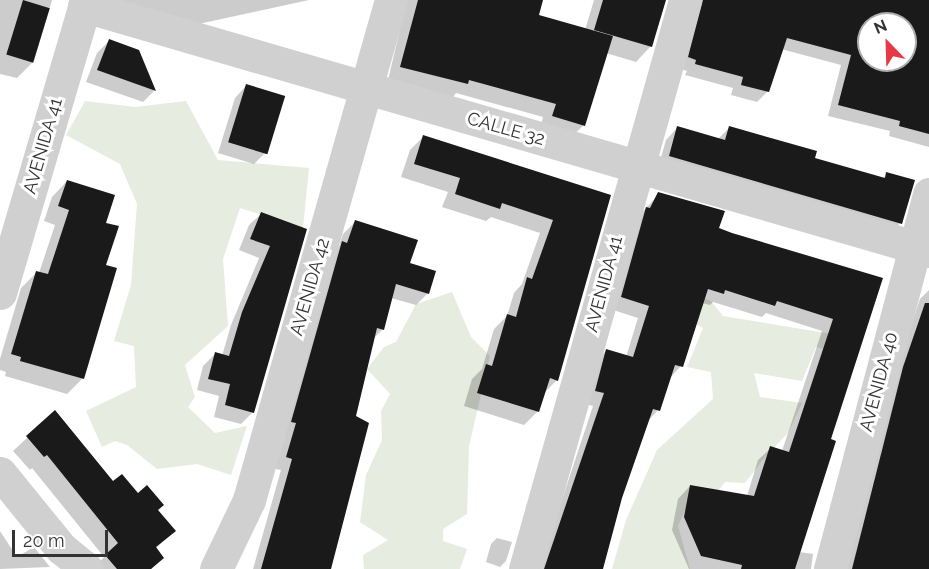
<!DOCTYPE html>
<style>
body{margin:0}
#map{position:relative;width:929px;height:569px;overflow:hidden;background:#fff;font-family:Raleway,sans-serif}
div>[style]{position:absolute}
.green>*{inset:0;background:#e6ecdf}
.shadow>*{inset:0;background:#0003}
.building>*{inset:0;background:#1a1a1a;transform-origin:0 0}
.street>*{height:33px;margin:-16.5px;padding:0 16.5px;transform-origin:16.5px;border-radius:16.5px;background:#d0d0d0}
span{translate:-50% -50%;white-space:nowrap;text-align:center;line-height:1.15;-webkit-text-stroke:6px #fff;paint-order:stroke}
.street-label{font-size:18px;color:#333}
.north{position:absolute;left:857px;top:12px;width:60px;height:60px;box-sizing:border-box;background:#fff;border:2px solid #adadad;border-radius:50%;rotate:337deg;font-size:16px;font-weight:700;line-height:24px;text-align:center;color:#333}
.north::after{content:'';display:block;margin:auto;width:21px;height:27px;background:#e63946;clip-path:polygon(50% 0,100% 100%,50% 72%,0 100%)}
.scale{position:absolute;left:12px;top:530px;width:96px;height:27px;box-sizing:border-box;border:3px solid #333;border-top:0;padding-left:8px;font-size:18px;line-height:21px;white-space:nowrap;color:#333;-webkit-text-stroke:4px #fff;paint-order:stroke}
</style>
<div id="map">
<div class="green">
<i style="clip-path:polygon(85px 101px,135px 107px,186px 101px,218px 160px,309px 168px,303px 228px,240px 208px,223px 259px,228px 326px,185px 365px,195px 397px,188px 407px,215px 433px,247px 426px,231px 475px,197px 464px,157px 469px,127px 445px,115px 441px,102px 447px,86px 411px,136px 387px,134px 346px,114px 341px,131px 285px,137px 204px,120px 164px,66px 135px)"></i>
<i style="clip-path:polygon(682px 289px,711px 301px,723px 316px,838px 335px,832px 351px,816px 347px,802px 381px,754px 373px,760px 397px,802px 403px,788px 433px,765px 457px,745px 483px,725px 482px,716px 494px,692px 494px,678px 526px,690px 569px,612px 569px,626px 520px,657px 450px,713px 399px,711px 372px,687px 367px,703px 328px,676px 314px)"></i>
<i style="clip-path:polygon(452px 292px,471px 337px,490px 356px,469px 446px,467px 514px,443px 529px,443px 541px,467px 549px,460px 569px,364px 569px,363px 555px,388px 540px,360px 522px,366px 475px,382px 440px,381px 411px,390px 394px,367px 369px,384px 347px,396px 342px,416px 304px)"></i>
</div>
<div class="shadow">
<i style="clip-path:polygon(0 0,52px 0,34px 61px,17px 78px,0 74px)"></i>
<i style="clip-path:polygon(107px 0,309px 0,171px 30px)"></i>
<i style="clip-path:polygon(407px 0,542px 0,537px 16px,585px 30px,594px 0,664px 0,651px 46px,636px 62px,606px 53px,584px 125px,570px 138px,540px 129px,543px 117px,456px 93px,453px 97px,388px 80px)"></i>
<i style="clip-path:polygon(evenodd,701px 0,929px 0,929px 147px,889px 136px,890px 131px,828px 116px,841px 65px,781px 49px,768px 91px,757px 102px,731px 95px,733px 88px,685px 75px,687px 71px,678px 68px,701px 0,869px 24px,905px 24px,905px 60px,869px 60px,869px 24px)"></i>
<i style="clip-path:polygon(109px 41px,137px 51px,154px 91px,143px 102px,86px 82px,97px 53px)"></i>
<i style="clip-path:polygon(246px 86px,283px 97px,265px 153px,254px 164px,218px 153px,235px 98px)"></i>
<i style="clip-path:polygon(730px 127px,813px 159px,882px 179px,887px 174px,900px 223px,889px 235px,658px 168px,666px 140px,677px 128px,718px 139px)"></i>
<i style="clip-path:polygon(424px 136px,609px 196px,557px 380px,543px 394px,538px 411px,524px 425px,464px 406px,472px 379px,482px 369px,494px 329px,507px 316px,514px 293px,522px 284px,540px 233px,491px 217px,486px 221px,442px 207px,448px 192px,401px 177px,410px 150px)"></i>
<i style="clip-path:polygon(67px 181px,105px 224px,104px 266px,115px 269px,82px 379px,67px 394px,5px 376px,6px 372px,0 370px,0 359px,21px 288px,36px 273px,39px 273px,55px 225px,44px 221px,52px 197px)"></i>
<i style="clip-path:polygon(659px 194px,718px 229px,881px 279px,829px 440px,799px 552px,813px 554px,811px 569px,689px 569px,672px 530px,678px 499px,690px 486px,747px 496px,758px 460px,771px 448px,782px 451px,822px 331px,766px 313px,762px 317px,713px 302px,710px 305px,702px 303px,681px 366px,669px 379px,658px 410px,647px 422px,621px 497px,601px 569px,536px 569px,549px 539px,593px 406px,583px 403px,594px 363px,607px 350px,626px 357px,638px 318px,610px 309px,634px 221px)"></i>
<i style="clip-path:polygon(261px 214px,305px 229px,253px 412px,241px 424px,214px 417px,219px 396px,197px 390px,203px 366px,215px 354px,222px 356px,231px 325px,259px 258px,239px 250px,249px 225px)"></i>
<i style="clip-path:polygon(355px 222px,409px 263px,428px 293px,416px 305px,391px 298px,383px 329px,373px 339px,355px 417px,329px 569px,253px 569px,281px 470px,275px 469px,285px 435px,280px 433px,331px 255px,339px 246px,343px 234px)"></i>
<i style="clip-path:polygon(929px 290px,929px 569px,843px 569px,893px 379px,920px 299px)"></i>
<i style="clip-path:polygon(55px 412px,113px 483px,138px 495px,174px 531px,155px 549px,162px 558px,151px 569px,93px 569px,104px 557px,32px 468px,30px 470px,13px 451px)"></i>
<i style="clip-path:polygon(0 531px,17px 557px,34px 547px,50px 567px,0 569px)"></i>
<i style="clip-path:polygon(497px 538px,512px 542px,506px 561px,500px 567px,486px 562px,491px 544px)"></i>
</div>
<div class="building">
<i style="left:23px;top:0;width:28px;height:57px;rotate:17deg"></i>
<i style="clip-path:polygon(418px 0,543px 0,539px 15px,613px 36px,585px 126px,552px 116px,556px 104px,469px 80px,468px 84px,400px 67px)"></i>
<i style="clip-path:polygon(603px 0,666px 0,652px 47px,594px 30px)"></i>
<i style="clip-path:polygon(evenodd,703px 0,929px 0,929px 134px,899px 126px,900px 121px,838px 105px,851px 55px,787px 38px,769px 92px,741px 85px,743px 77px,695px 64px,696px 60px,688px 57px,703px 0,869px 24px,905px 24px,905px 60px,869px 60px,869px 24px)"></i>
<i style="clip-path:polygon(109px 39px,139px 50px,156px 91px,97px 70px)"></i>
<i style="left:246px;top:84px;width:41px;height:61px;rotate:17deg"></i>
<i style="clip-path:polygon(677px 126px,725px 140px,729px 126px,817px 151px,815px 158px,885px 178px,886px 172px,915px 180px,902px 224px,669px 156px)"></i>
<i style="clip-path:polygon(423px 135px,611px 195px,558px 381px,550px 378px,539px 412px,477px 393px,486px 364px,492px 366px,507px 314px,516px 317px,527px 277px,532px 279px,553px 220px,502px 203px,500px 209px,455px 194px,460px 178px,414px 164px)"></i>
<i style="clip-path:polygon(67px 180px,115px 195px,106px 223px,119px 226px,106px 265px,117px 268px,84px 379px,20px 361px,21px 357px,11px 354px,36px 271px,48px 274px,69px 210px,58px 206px)"></i>
<i style="clip-path:polygon(658px 192px,725px 211px,719px 228px,732px 233px,883px 278px,831px 439px,836px 441px,795px 569px,741px 569px,742px 565px,701px 556px,684px 517px,690px 485px,754px 496px,770px 446px,789px 452px,833px 319px,777px 301px,775px 306px,725px 290px,724px 294px,708px 289px,683px 367px,675px 365px,660px 411px,653px 409px,622px 498px,603px 569px,544px 569px,604px 393px,595px 391px,606px 349px,633px 357px,649px 306px,621px 297px,646px 207px,650px 208px)"></i>
<i style="clip-path:polygon(261px 212px,307px 229px,254px 413px,225px 405px,230px 384px,208px 379px,215px 352px,229px 356px,242px 312px,270px 246px,250px 239px)"></i>
<i style="clip-path:polygon(355px 220px,418px 240px,410px 263px,436px 271px,429px 294px,396px 284px,384px 330px,377px 328px,356px 416px,369px 423px,331px 569px,261px 569px,292px 459px,286px 457px,296px 423px,291px 422px,342px 241px,347px 243px)"></i>
<i style="clip-path:polygon(925px 303px,929px 303px,929px 569px,852px 569px,903px 367px)"></i>
<i style="clip-path:polygon(55px 410px,113px 481px,122px 474px,138px 493px,147px 485px,164px 505px,158px 510px,176px 531px,156px 547px,164px 558px,151px 569px,117px 569px,105px 555px,118px 543px,47px 455px,44px 457px,26px 436px)"></i>
</div>
<div class="street">
<i style="left:84px;top:6px;width:880px;rotate:16.17deg"></i>
<i style="left:0;top:293px;width:305px;rotate:-73.6deg"></i>
<i style="left:0;top:473px;width:97px;rotate:50.9deg"></i>
<i style="left:61px;top:548px;width:33px;rotate:39deg"></i>
<i style="left:216px;top:569px;width:76px;rotate:-64.4deg"></i>
<i style="left:249px;top:500px;width:520px;rotate:-74.15deg"></i>
<i style="left:525px;top:569px;width:591px;rotate:-74.29deg"></i>
<i style="left:830px;top:569px;width:388px;rotate:-75.2deg"></i>
</div>
<div class="street-label">
<span style="left:506px;top:129px;rotate:16deg">CALLE 32</span>
<span style="left:43px;top:146px;rotate:-74deg">AVENIDA 41</span>
<span style="left:604px;top:284px;rotate:-75deg">AVENIDA 41</span>
<span style="left:310px;top:287px;rotate:-74deg">AVENIDA 42</span>
<span style="left:879px;top:382px;rotate:-75deg">AVENIDA 40</span>
</div>
<div class="north">N</div>
<div class="scale">20 m</div>
</div>
